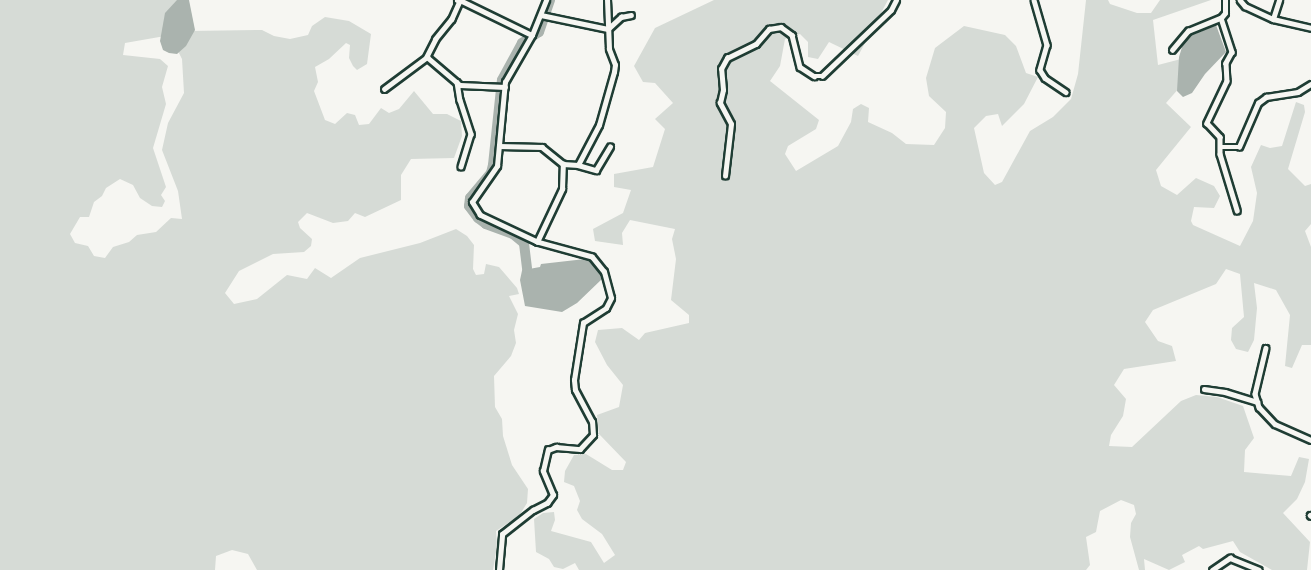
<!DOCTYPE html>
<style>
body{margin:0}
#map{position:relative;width:1311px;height:570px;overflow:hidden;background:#f6f6f2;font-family:Dekko,sans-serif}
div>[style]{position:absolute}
.green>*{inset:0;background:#d6dbd6}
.water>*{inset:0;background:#aab3ae}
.river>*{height:10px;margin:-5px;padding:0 5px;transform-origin:5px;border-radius:5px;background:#aab3ae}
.roads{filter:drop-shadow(2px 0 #1f3d34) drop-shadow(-2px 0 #1f3d34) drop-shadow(0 2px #1f3d34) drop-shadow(0 -2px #1f3d34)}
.street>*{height:4.5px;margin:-2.25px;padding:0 2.25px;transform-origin:2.25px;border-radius:2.25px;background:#f6f6f2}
span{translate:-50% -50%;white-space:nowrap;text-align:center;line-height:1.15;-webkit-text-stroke:6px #f6f6f2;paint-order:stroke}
</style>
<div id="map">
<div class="green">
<i style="clip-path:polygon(0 0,184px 0,165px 36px,125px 43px,123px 55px,160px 59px,168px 66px,162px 87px,166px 104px,153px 148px,166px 187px,161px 195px,165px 201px,162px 207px,152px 206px,140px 198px,133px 185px,120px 179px,106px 188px,102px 196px,94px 202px,89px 217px,80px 217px,70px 234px,75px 243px,88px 246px,94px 256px,105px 258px,113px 247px,129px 242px,137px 235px,156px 232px,171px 218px,182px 219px,178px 191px,162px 150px,168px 123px,184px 93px,182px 59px,177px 49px,189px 31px,262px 30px,274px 36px,290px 39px,308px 35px,312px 26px,325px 17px,349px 21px,371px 34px,367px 64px,357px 70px,353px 66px,349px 58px,350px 45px,346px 43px,329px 59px,315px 67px,318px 82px,314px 91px,325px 120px,335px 124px,347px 113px,355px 115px,359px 125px,369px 124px,381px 108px,389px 113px,399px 109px,414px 91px,433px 114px,447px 114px,461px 121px,462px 136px,454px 158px,411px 159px,401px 175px,401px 200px,365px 217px,355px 213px,348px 221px,333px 223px,307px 213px,298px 222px,300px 228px,312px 239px,311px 246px,304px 252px,273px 254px,239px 271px,225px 293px,234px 304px,257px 299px,287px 275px,307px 279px,315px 268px,331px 278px,360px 258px,420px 243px,456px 229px,467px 236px,474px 245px,473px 269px,476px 275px,484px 274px,486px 264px,499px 267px,517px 288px,519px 294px,509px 296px,518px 314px,514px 330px,516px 343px,511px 356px,494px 376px,495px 407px,502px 419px,503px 436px,512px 465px,528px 489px,527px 503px,519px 516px,496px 531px,497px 546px,493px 570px,257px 570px,248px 554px,232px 550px,216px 556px,215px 570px,0 570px)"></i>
<i style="clip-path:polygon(714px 0,888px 0,858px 56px,829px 42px,818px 59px,808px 57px,808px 42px,800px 34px,785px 39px,780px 66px,770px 81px,819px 120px,816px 129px,788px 146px,785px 154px,796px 171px,838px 146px,851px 122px,853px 109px,861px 104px,869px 108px,868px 122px,892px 133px,906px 144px,934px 145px,945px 128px,946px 112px,929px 96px,926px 78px,935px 48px,964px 26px,1005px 35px,1016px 46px,1026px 73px,1038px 77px,1024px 104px,1002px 126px,998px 114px,986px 116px,974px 128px,984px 173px,995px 185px,1002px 182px,1030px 131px,1053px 117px,1071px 99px,1078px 74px,1086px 0,1108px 0,1110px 4px,1137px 13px,1151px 13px,1160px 0,1211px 0,1153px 20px,1158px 65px,1181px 59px,1180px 87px,1166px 103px,1191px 127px,1156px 170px,1161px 186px,1177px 195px,1196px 178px,1214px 186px,1220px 196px,1214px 208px,1194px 207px,1191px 221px,1193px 225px,1240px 246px,1253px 221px,1257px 193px,1251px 167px,1261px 145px,1270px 148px,1282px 146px,1296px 102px,1304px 105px,1305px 112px,1288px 169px,1305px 186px,1311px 184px,1311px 224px,1305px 231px,1311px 247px,1311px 345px,1302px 345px,1292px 368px,1285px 366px,1290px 315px,1276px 290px,1254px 283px,1257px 308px,1254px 340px,1248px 352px,1236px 349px,1231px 340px,1232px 328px,1244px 317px,1240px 274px,1226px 269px,1216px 284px,1153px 310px,1145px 322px,1158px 341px,1172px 346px,1176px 361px,1124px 369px,1114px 385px,1126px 399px,1123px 416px,1111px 435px,1109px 446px,1132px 447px,1181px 401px,1196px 395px,1217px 397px,1243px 406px,1254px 438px,1245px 450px,1244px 472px,1291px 476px,1299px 457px,1309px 459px,1305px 482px,1297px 499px,1283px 513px,1310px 542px,1307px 570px,1272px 570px,1240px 552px,1233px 541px,1203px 549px,1199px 546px,1182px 555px,1185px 562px,1169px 570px,1144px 559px,1145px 570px,1139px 570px,1130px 537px,1131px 523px,1136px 514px,1134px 505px,1121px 500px,1100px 511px,1096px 532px,1086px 537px,1090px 565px,1086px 570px,579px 570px,575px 563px,563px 569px,554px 567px,549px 559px,536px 552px,534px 519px,543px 513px,554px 512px,555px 520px,551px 531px,591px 542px,604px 563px,615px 555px,602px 534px,582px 519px,577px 510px,580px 501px,574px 486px,564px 482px,565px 471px,574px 455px,586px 454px,612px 470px,623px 470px,626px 462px,599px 434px,597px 415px,619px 407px,623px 385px,607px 365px,595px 342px,598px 330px,622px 328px,639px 340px,645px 333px,689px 323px,689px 315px,671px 300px,676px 259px,672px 239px,675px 229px,630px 220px,622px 233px,623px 245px,595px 241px,593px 229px,623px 213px,631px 190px,614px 187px,614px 174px,653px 167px,665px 129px,655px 119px,673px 103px,655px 83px,643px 82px,634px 66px,655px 28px)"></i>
</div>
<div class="water">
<i style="clip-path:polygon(177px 0,189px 0,195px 30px,186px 46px,177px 54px,169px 53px,163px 50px,160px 41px,165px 13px)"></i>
<i style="clip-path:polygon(1216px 25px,1226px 52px,1205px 74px,1192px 93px,1183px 97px,1177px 91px,1179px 57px,1183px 44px,1190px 36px)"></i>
<i style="clip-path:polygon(585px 259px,592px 260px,598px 267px,602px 279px,577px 303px,562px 312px,525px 306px,520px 280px,523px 266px,529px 266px,529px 269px,540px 267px,541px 264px)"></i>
</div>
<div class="river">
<i style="left:527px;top:268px;width:25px;rotate:-97deg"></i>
<i style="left:524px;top:243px;width:14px;rotate:-141deg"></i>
<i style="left:513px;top:234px;width:29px;rotate:-160deg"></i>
<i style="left:486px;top:224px;width:10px;rotate:-143deg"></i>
<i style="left:478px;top:218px;width:15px;rotate:-127deg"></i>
<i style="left:469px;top:206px;width:8px;rotate:-83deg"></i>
<i style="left:470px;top:198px;width:33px;rotate:-50deg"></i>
<i style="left:491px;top:173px;width:8px;rotate:-76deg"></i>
<i style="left:493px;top:165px;width:85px;rotate:-84deg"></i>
<i style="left:502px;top:80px;width:42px;rotate:-61.6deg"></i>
<i style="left:522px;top:43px;width:20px;rotate:-33deg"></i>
<i style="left:539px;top:32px;width:34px;rotate:-71deg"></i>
</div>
<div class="roads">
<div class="street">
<i style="left:457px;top:0;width:3px;rotate:18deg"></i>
<i style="left:460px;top:1px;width:20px;rotate:114deg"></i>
<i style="left:452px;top:19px;width:26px;rotate:129deg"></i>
<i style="left:436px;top:39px;width:20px;rotate:117deg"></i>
<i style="left:427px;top:57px;width:43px;rotate:40.3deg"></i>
<i style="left:460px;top:85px;width:45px;rotate:2.5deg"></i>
<i style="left:460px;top:0;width:80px;rotate:25.9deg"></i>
<i style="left:1034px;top:0;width:47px;rotate:73.9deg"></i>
<i style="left:1047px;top:45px;width:26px;rotate:106deg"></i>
<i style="left:1040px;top:70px;width:9px;rotate:58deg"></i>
<i style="left:1045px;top:78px;width:25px;rotate:34deg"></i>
<i style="left:1240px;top:0;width:8px;rotate:50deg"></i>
<i style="left:1245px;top:6px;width:31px;rotate:25deg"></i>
<i style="left:1273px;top:19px;width:39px;rotate:13deg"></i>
<i style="left:541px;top:15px;width:68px;rotate:11.8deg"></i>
<i style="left:608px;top:29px;width:18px;rotate:-43deg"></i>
<i style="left:621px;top:17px;width:10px;rotate:-11deg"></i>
<i style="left:1221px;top:18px;width:36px;rotate:72deg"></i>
<i style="left:1232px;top:52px;width:13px;rotate:119deg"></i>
<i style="left:1226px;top:63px;width:18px;rotate:87deg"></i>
<i style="left:1227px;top:81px;width:47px;rotate:115.5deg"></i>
<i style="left:1207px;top:123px;width:19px;rotate:47deg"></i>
<i style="left:1220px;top:137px;width:17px;rotate:90deg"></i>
<i style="left:1220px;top:154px;width:59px;rotate:73.1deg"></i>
<i style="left:1273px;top:19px;width:20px;rotate:-72deg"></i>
<i style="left:1172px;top:50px;width:25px;rotate:-50deg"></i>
<i style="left:1188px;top:31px;width:35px;rotate:-22deg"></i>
<i style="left:1221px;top:18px;width:6px;rotate:-51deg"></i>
<i style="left:1225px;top:13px;width:13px;rotate:-90deg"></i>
<i style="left:457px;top:82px;width:18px;rotate:81deg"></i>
<i style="left:460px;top:100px;width:36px;rotate:72deg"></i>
<i style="left:471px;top:134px;width:34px;rotate:107deg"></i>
<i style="left:384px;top:89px;width:54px;rotate:-36.7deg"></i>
<i style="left:499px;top:146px;width:43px;rotate:1.3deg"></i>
<i style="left:542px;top:147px;width:27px;rotate:39deg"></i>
<i style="left:563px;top:164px;width:15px;rotate:4deg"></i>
<i style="left:578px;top:165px;width:45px;rotate:-62.3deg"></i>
<i style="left:599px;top:125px;width:55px;rotate:-74.2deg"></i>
<i style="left:614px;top:72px;width:7px;rotate:-82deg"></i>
<i style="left:615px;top:65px;width:17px;rotate:-111deg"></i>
<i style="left:609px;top:49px;width:49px;rotate:-92.3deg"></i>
<i style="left:1220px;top:147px;width:19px"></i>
<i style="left:1239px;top:147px;width:48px;rotate:-66.6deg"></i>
<i style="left:1258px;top:103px;width:10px;rotate:-37deg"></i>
<i style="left:1266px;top:97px;width:32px;rotate:-9deg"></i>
<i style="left:1298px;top:92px;width:15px;rotate:-32deg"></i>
<i style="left:578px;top:165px;width:19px;rotate:16deg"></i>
<i style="left:596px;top:170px;width:27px;rotate:-59deg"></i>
<i style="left:725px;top:176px;width:52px;rotate:-83.4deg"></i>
<i style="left:731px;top:124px;width:24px;rotate:-118deg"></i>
<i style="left:720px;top:103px;width:13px;rotate:-77deg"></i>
<i style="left:723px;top:90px;width:21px;rotate:-95deg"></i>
<i style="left:721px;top:69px;width:13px;rotate:-61deg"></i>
<i style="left:727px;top:58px;width:32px;rotate:-26deg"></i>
<i style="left:756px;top:44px;width:20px;rotate:-49deg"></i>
<i style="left:769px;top:29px;width:12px;rotate:-9deg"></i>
<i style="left:781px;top:27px;width:14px;rotate:36deg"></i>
<i style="left:792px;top:35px;width:33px;rotate:76deg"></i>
<i style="left:800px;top:67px;width:17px;rotate:33deg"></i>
<i style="left:814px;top:76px;width:8px"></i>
<i style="left:822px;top:76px;width:95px;rotate:-43.7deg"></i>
<i style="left:891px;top:10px;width:11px;rotate:-63deg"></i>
<i style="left:537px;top:242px;width:59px;rotate:-64.7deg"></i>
<i style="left:562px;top:189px;width:25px;rotate:-88deg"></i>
<i style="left:1266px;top:348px;width:47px;rotate:103.4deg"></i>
<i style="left:1255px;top:394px;width:14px;rotate:73deg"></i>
<i style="left:1259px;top:407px;width:23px;rotate:47deg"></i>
<i style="left:1275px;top:424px;width:39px;rotate:24deg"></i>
<i style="left:1204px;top:389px;width:21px;rotate:8deg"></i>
<i style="left:1225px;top:392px;width:34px;rotate:17deg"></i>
<i style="left:1310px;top:515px;width:1px;rotate:45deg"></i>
<i style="left:499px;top:570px;width:36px;rotate:-85deg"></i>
<i style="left:502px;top:534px;width:39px;rotate:-38deg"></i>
<i style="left:533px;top:510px;width:16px;rotate:-27deg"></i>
<i style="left:547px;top:503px;width:10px;rotate:-53deg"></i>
<i style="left:553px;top:495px;width:26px;rotate:-113deg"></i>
<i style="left:543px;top:471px;width:22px;rotate:-77deg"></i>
<i style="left:548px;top:450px;width:9px;rotate:-21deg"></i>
<i style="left:556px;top:447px;width:24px;rotate:5deg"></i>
<i style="left:580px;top:449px;width:19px;rotate:-47deg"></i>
<i style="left:593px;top:435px;width:13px;rotate:-94deg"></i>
<i style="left:592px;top:422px;width:36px;rotate:-118deg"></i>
<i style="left:575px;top:390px;width:10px;rotate:-96deg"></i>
<i style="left:574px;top:380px;width:58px;rotate:-81deg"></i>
<i style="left:583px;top:323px;width:27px;rotate:-33deg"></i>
<i style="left:606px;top:308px;width:11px;rotate:-63deg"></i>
<i style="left:611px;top:298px;width:27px;rotate:-105deg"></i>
<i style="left:604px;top:272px;width:19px;rotate:-129deg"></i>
<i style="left:592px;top:257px;width:57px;rotate:-164.7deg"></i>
<i style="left:537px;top:242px;width:63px;rotate:-154.7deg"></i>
<i style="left:480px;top:215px;width:15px;rotate:-122deg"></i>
<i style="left:472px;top:202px;width:44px;rotate:-55.2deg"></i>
<i style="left:497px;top:166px;width:84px;rotate:-84.6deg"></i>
<i style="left:505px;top:82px;width:54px;rotate:-60.1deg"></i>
<i style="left:532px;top:35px;width:38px;rotate:-68deg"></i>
<i style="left:1212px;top:570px;width:22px;rotate:-34deg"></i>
<i style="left:1230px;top:558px;width:31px;rotate:22deg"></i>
</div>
</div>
</div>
